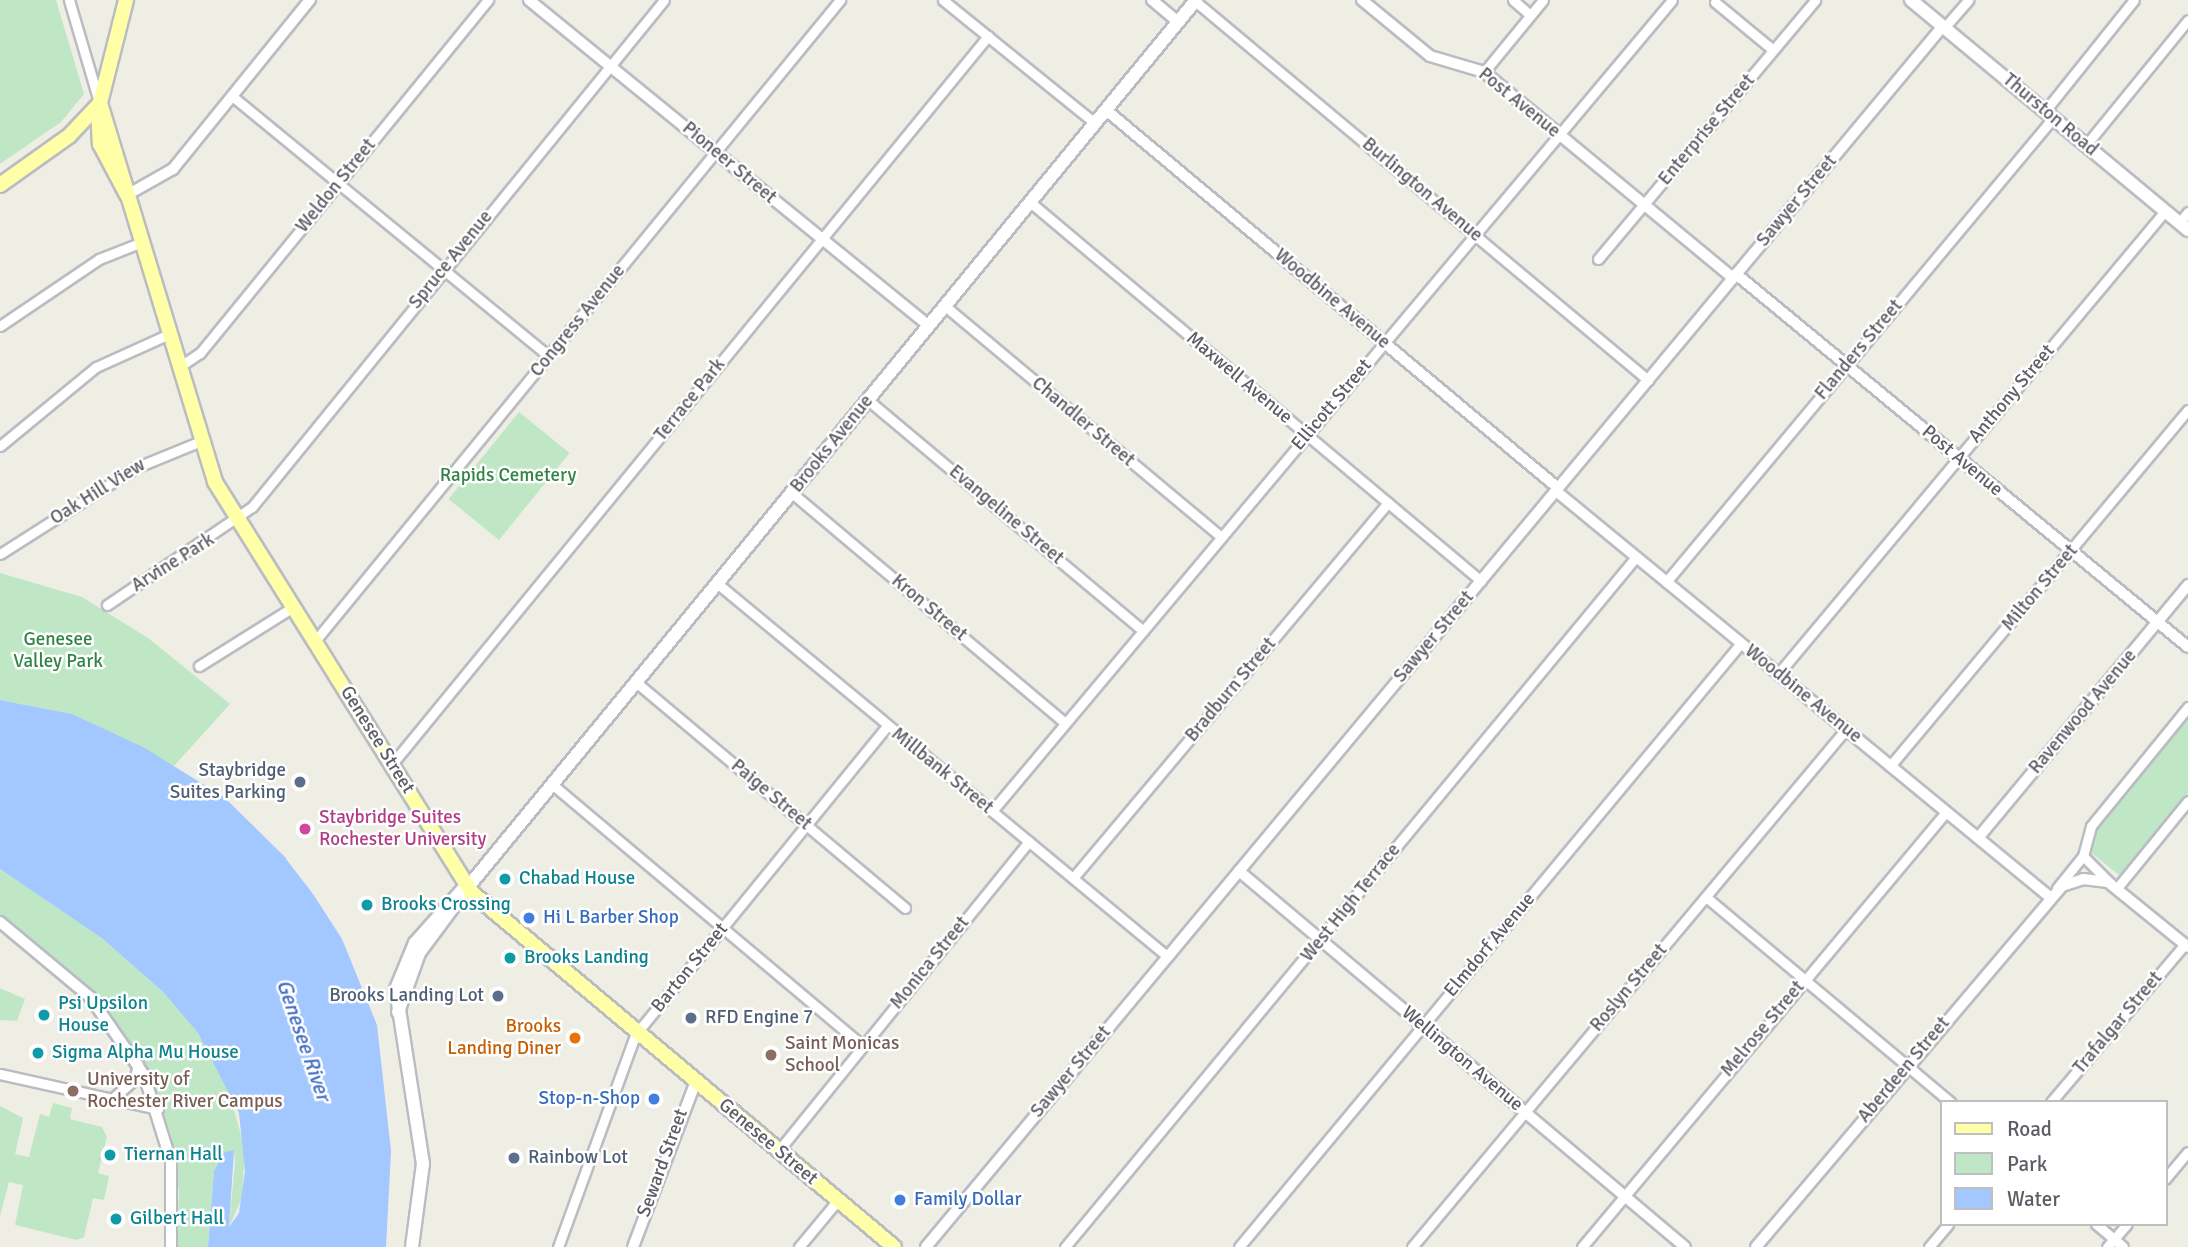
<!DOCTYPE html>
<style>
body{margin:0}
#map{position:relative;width:2188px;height:1247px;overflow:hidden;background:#efeee4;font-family:Signika,sans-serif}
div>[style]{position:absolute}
.green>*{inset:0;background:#bfe7c6;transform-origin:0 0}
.water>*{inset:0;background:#a3c8ff}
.pier>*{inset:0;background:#efeee4}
.roads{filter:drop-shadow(2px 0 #bbbcc3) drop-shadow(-2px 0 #bbbcc3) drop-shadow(0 2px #bbbcc3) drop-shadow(0 -2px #bbbcc3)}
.minor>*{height:9px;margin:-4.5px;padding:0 4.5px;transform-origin:4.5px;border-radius:4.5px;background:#fff}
.tertiary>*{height:10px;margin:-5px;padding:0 5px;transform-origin:5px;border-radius:5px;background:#fff}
.secondary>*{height:12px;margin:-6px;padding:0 6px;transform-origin:6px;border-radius:6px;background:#fff}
.primary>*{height:14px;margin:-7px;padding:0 7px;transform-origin:7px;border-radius:7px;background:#ffffa8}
.dots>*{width:19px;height:19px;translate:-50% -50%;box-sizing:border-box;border:4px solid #fff;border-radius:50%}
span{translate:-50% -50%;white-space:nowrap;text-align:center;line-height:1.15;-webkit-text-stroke:5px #fff;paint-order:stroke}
.street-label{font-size:19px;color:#5c5e65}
.park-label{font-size:19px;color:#338444}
.service-label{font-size:19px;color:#4e5e75}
.right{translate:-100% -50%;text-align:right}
.left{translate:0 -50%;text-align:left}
.hotel-label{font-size:19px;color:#b23c85}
.culture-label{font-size:19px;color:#0d838f}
.shop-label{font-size:19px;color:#366cbe}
.food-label{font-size:19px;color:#c56008}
.education-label{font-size:19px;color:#785e54}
.water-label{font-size:21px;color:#436dc5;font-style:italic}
.legend{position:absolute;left:1940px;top:1100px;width:228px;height:126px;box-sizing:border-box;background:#fff;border:2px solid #bebfc1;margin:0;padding:9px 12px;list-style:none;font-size:21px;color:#5c5e65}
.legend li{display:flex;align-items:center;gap:14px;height:35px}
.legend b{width:35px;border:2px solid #bebfc1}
</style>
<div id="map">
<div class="green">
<i style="clip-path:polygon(0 0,56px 0,84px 94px,61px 122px,0 164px)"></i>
<i style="left:519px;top:412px;width:65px;height:112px;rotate:39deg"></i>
<i style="clip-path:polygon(0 573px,82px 597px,148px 638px,230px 704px,174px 766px,72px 714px,0 700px)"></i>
<i style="clip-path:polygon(2188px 714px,2188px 794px,2120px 876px,2088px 850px,2094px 829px)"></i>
<i style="clip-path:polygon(0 869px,103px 939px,163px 992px,198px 1033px,227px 1085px,245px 1149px,242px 1198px,229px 1227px,235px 1163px,234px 1150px,224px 1152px,214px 1171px,208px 1247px,176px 1247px,179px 1193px,171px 1135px,137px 1053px,97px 997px,0 917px)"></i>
<i style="clip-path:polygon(0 988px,25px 999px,17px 1021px,0 1020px)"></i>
<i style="clip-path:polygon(53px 1103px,72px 1108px,70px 1119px,102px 1127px,107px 1137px,98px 1173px,109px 1176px,104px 1200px,93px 1198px,84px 1237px,77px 1240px,15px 1225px,23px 1185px,9px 1182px,0 1216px,0 1106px,23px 1118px,15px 1154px,29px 1157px,40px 1114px,49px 1117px)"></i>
</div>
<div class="water">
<i style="clip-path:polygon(0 700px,72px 714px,145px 748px,225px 798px,297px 869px,342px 939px,377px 1025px,391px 1151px,386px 1247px,208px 1247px,214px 1171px,224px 1152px,234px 1150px,229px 1227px,239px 1213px,245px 1171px,239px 1113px,198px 1033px,163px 992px,103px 939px,0 869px)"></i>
</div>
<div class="pier">
<i style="clip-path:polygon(291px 855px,325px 902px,330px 916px,286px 859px)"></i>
</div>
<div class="roads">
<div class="minor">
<i style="left:69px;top:0;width:106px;rotate:73.6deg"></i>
<i style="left:943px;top:0;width:196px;rotate:39deg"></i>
<i style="left:1513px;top:0;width:23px;rotate:41deg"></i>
<i style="left:1195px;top:1px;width:591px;rotate:39.92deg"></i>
<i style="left:1715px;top:2px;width:75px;rotate:39.6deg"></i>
<i style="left:1944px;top:28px;width:37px;rotate:-49deg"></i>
<i style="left:1484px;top:72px;width:93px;rotate:-50.7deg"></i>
<i style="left:232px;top:96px;width:410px;rotate:39.4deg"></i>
<i style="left:2045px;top:111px;width:142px;rotate:-51.3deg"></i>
<i style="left:2086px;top:145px;width:161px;rotate:-50.8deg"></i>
<i style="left:1030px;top:202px;width:589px;rotate:40.04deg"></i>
<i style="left:2179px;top:223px;width:14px;rotate:-51deg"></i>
<i style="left:1598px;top:259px;width:338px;rotate:-50deg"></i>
<i style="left:945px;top:306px;width:360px;rotate:39.9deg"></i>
<i style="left:0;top:326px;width:120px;rotate:-34.1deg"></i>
<i style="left:99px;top:259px;width:46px;rotate:-21.6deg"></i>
<i style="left:179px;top:367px;width:25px;rotate:-34deg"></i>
<i style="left:200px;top:353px;width:456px;rotate:-50.8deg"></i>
<i style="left:868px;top:400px;width:359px;rotate:40deg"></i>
<i style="left:0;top:446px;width:124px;rotate:-39.5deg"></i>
<i style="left:96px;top:367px;width:80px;rotate:-24.3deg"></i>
<i style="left:792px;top:493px;width:357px;rotate:40.1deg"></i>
<i style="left:0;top:554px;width:160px;rotate:-32.5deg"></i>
<i style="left:135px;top:468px;width:71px;rotate:-22.2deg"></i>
<i style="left:1666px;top:582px;width:604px;rotate:-50.17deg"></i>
<i style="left:718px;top:584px;width:584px;rotate:39.65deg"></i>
<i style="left:107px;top:605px;width:175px;rotate:-34.1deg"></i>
<i style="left:252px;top:507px;width:653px;rotate:-50.9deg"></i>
<i style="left:315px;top:641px;width:829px;rotate:-50.68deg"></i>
<i style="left:199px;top:666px;width:111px;rotate:-32.1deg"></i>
<i style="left:1778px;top:674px;width:603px;rotate:-50.11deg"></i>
<i style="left:637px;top:683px;width:350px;rotate:40deg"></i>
<i style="left:392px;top:764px;width:941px;rotate:-50.69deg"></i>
<i style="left:1890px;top:766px;width:464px;rotate:-50.1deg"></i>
<i style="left:553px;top:785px;width:405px;rotate:40.1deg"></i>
<i style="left:992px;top:811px;width:1058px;rotate:-50.02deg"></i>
<i style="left:2083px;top:856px;width:37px;rotate:45deg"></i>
<i style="left:1073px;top:878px;width:490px;rotate:-50deg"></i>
<i style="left:2057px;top:888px;width:41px;rotate:-50.9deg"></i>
<i style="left:2083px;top:856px;width:31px;rotate:-75deg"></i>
<i style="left:2091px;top:826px;width:154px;rotate:-50.8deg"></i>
<i style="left:2117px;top:888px;width:112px;rotate:-50.8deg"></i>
<i style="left:1706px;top:897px;width:319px;rotate:40deg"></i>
<i style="left:0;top:1074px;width:162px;rotate:12.5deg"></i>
<i style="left:112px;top:1099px;width:29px;rotate:-41deg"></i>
<i style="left:134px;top:1080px;width:16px;rotate:-75deg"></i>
<i style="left:2051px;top:1102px;width:207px;rotate:-49.7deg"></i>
<i style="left:779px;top:1150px;width:397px;rotate:-51deg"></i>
<i style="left:2165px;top:1179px;width:35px;rotate:-50deg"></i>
<i style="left:2096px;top:1224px;width:35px;rotate:40deg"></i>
<i style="left:558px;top:1247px;width:226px;rotate:-70deg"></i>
<i style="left:635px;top:1035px;width:399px;rotate:-50.8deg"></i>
<i style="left:799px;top:1247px;width:61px;rotate:-50.3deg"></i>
<i style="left:1065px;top:1247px;width:896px;rotate:-50.39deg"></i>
<i style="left:1239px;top:1247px;width:785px;rotate:-50.27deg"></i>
<i style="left:1412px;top:1247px;width:676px;rotate:-50.04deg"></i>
<i style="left:1582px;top:1247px;width:567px;rotate:-50.08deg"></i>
<i style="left:1929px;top:1247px;width:30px;rotate:-50deg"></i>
<i style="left:2107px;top:1247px;width:30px;rotate:-49deg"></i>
</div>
<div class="tertiary">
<i style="left:529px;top:0;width:516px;rotate:39.18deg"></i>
<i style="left:1152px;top:0;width:34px;rotate:40deg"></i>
<i style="left:1362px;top:0;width:88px;rotate:39.5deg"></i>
<i style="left:1430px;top:56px;width:56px;rotate:16.5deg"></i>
<i style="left:1484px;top:72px;width:323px;rotate:39.6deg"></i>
<i style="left:1106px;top:110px;width:589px;rotate:39.91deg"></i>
<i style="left:127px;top:195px;width:53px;rotate:-29.5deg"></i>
<i style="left:173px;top:169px;width:218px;rotate:-51deg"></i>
<i style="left:1736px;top:274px;width:586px;rotate:39.53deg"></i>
<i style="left:1556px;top:491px;width:639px;rotate:39.42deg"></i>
<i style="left:1978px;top:838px;width:329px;rotate:-50.3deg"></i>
<i style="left:1239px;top:871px;width:583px;rotate:40.13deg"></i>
<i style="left:0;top:922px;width:117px;rotate:39.8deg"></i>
<i style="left:90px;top:997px;width:95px;rotate:55.3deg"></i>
<i style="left:144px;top:1075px;width:90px;rotate:72.6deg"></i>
<i style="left:171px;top:1161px;width:86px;rotate:90deg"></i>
<i style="left:633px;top:1247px;width:178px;rotate:-69.2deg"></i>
<i style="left:926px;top:1247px;width:1589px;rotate:-50.21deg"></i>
<i style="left:1756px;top:1247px;width:473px;rotate:-49.7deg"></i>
<i style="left:2062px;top:886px;width:22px;rotate:-18deg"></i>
<i style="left:2083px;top:879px;width:25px;rotate:7deg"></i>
<i style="left:2108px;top:882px;width:103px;rotate:39.1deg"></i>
</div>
<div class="secondary">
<i style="left:1911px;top:0;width:360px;rotate:39.7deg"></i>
<i style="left:398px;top:1012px;width:63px;rotate:-70.4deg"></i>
<i style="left:419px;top:953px;width:82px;rotate:-53.4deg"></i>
<i style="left:468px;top:887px;width:1147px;rotate:-50.62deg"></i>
<i style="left:412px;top:1247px;width:84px;rotate:-82.5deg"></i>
<i style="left:423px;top:1164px;width:177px;rotate:-98.8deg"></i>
<i style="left:396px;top:989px;width:50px;rotate:-67.6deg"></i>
<i style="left:415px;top:943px;width:71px;rotate:-48.4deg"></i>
</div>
<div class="primary">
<i style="left:100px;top:103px;width:396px;rotate:73.1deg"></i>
<i style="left:215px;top:482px;width:483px;rotate:58deg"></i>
<i style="left:471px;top:892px;width:552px;rotate:40deg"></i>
<i style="left:98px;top:109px;width:35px;rotate:87deg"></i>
<i style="left:100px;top:144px;width:58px;rotate:62.1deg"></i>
<i style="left:0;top:185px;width:85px;rotate:-35.4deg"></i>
<i style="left:69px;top:136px;width:45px;rotate:-46.8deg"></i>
<i style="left:100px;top:103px;width:106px;rotate:-75.8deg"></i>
</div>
</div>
<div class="dots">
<i style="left:300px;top:782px;background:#5c6f8a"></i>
<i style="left:305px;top:829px;background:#d1479c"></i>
<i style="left:505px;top:879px;background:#0f9aa8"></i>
<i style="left:367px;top:905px;background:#0f9aa8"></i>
<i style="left:529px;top:918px;background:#3f7fe0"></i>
<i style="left:510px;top:958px;background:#0f9aa8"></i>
<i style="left:498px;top:996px;background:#5c6f8a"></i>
<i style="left:44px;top:1015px;background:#0f9aa8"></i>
<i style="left:691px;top:1018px;background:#5c6f8a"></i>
<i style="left:575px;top:1038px;background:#e8710a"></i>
<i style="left:38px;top:1053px;background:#0f9aa8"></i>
<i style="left:771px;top:1055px;background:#8d6e63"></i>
<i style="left:73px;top:1091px;background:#8d6e63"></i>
<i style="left:654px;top:1099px;background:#3f7fe0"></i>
<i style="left:110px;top:1155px;background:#0f9aa8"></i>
<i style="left:514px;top:1158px;background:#5c6f8a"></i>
<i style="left:900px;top:1200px;background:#3f7fe0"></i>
<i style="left:116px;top:1219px;background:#0f9aa8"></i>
</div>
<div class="street-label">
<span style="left:1519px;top:103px;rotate:39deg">Post Avenue</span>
<span style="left:2050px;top:115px;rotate:40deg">Thurston Road</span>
<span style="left:1707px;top:130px;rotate:-50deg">Enterprise Street</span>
<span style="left:729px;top:163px;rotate:40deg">Pioneer Street</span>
<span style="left:336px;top:186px;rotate:-51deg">Weldon Street</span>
<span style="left:1422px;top:190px;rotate:40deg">Burlington Avenue</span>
<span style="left:1797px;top:201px;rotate:-50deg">Sawyer Street</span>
<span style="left:451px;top:260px;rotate:-51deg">Spruce Avenue</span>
<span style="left:1332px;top:299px;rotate:40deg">Woodbine Avenue</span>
<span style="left:578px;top:321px;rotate:-51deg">Congress Avenue</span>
<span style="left:1859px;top:350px;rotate:-50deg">Flanders Street</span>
<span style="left:1239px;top:378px;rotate:40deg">Maxwell Avenue</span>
<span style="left:2012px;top:394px;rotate:-50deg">Anthony Street</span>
<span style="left:690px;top:400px;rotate:-51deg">Terrace Park</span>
<span style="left:1332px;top:405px;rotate:-50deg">Ellicott Street</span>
<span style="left:1083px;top:422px;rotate:40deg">Chandler Street</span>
<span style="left:832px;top:444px;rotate:-51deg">Brooks Avenue</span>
<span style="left:1962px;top:461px;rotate:40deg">Post Avenue</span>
<span style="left:98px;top:492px;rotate:-32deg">Oak Hill View</span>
<span style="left:1006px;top:515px;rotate:40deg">Evangeline Street</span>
<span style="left:173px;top:563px;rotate:-32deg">Arvine Park</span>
<span style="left:2040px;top:588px;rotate:-50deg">Milton Street</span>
<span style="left:929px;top:608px;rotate:40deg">Kron Street</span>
<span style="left:1434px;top:637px;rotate:-50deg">Sawyer Street</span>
<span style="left:1231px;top:690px;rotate:-50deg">Bradburn Street</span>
<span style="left:1803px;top:694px;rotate:39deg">Woodbine Avenue</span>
<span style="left:2083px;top:712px;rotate:-50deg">Ravenwood Avenue</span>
<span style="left:377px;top:740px;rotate:58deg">Genesee Street</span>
<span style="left:942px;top:771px;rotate:39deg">Millbank Street</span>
<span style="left:771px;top:795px;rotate:40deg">Paige Street</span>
<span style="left:1351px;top:903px;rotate:-51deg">West High Terrace</span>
<span style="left:1490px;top:945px;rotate:-50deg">Elmdorf Avenue</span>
<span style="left:930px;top:963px;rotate:-51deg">Monica Street</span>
<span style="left:690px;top:968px;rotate:-51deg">Barton Street</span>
<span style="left:1629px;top:988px;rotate:-50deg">Roslyn Street</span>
<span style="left:2118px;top:1023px;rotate:-50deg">Trafalgar Street</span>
<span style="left:1763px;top:1029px;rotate:-50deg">Melrose Street</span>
<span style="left:1462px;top:1059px;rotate:40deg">Wellington Avenue</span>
<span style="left:1904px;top:1070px;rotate:-50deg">Aberdeen Street</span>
<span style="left:1071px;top:1072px;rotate:-50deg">Sawyer Street</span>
<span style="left:768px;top:1142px;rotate:40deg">Genesee Street</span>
<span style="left:663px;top:1163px;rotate:-70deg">Seward Street</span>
</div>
<div class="park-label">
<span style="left:508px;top:476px">Rapids Cemetery</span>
<span style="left:58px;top:651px">Genesee<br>Valley Park</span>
</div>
<div class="service-label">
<span class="right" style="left:286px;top:782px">Staybridge<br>Suites Parking</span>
<span class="right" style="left:484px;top:996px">Brooks Landing Lot</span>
<span class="left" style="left:705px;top:1018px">RFD Engine 7</span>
<span class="left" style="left:528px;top:1158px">Rainbow Lot</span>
</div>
<div class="hotel-label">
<span class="left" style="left:319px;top:829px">Staybridge Suites<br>Rochester University</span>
</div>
<div class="culture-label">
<span class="left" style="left:519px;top:879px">Chabad House</span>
<span class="left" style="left:381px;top:905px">Brooks Crossing</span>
<span class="left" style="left:524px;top:958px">Brooks Landing</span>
<span class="left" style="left:58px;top:1015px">Psi Upsilon<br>House</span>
<span class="left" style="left:52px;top:1053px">Sigma Alpha Mu House</span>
<span class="left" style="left:124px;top:1155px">Tiernan Hall</span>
<span class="left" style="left:130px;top:1219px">Gilbert Hall</span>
</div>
<div class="shop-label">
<span class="left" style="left:543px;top:918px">Hi L Barber Shop</span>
<span class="right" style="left:640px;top:1099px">Stop-n-Shop</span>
<span class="left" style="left:914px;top:1200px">Family Dollar</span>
</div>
<div class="food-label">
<span class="right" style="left:561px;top:1038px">Brooks<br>Landing Diner</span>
</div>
<div class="education-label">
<span class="left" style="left:785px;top:1055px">Saint Monicas<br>School</span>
<span class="left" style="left:87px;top:1091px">University of<br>Rochester River Campus</span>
</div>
<div class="water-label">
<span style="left:304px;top:1040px;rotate:71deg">Genesee River</span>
</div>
<ul class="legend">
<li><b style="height:9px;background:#ffffa8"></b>Road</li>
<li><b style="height:19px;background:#bfe7c6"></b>Park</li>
<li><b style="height:19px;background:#a3c8ff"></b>Water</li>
</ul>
</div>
